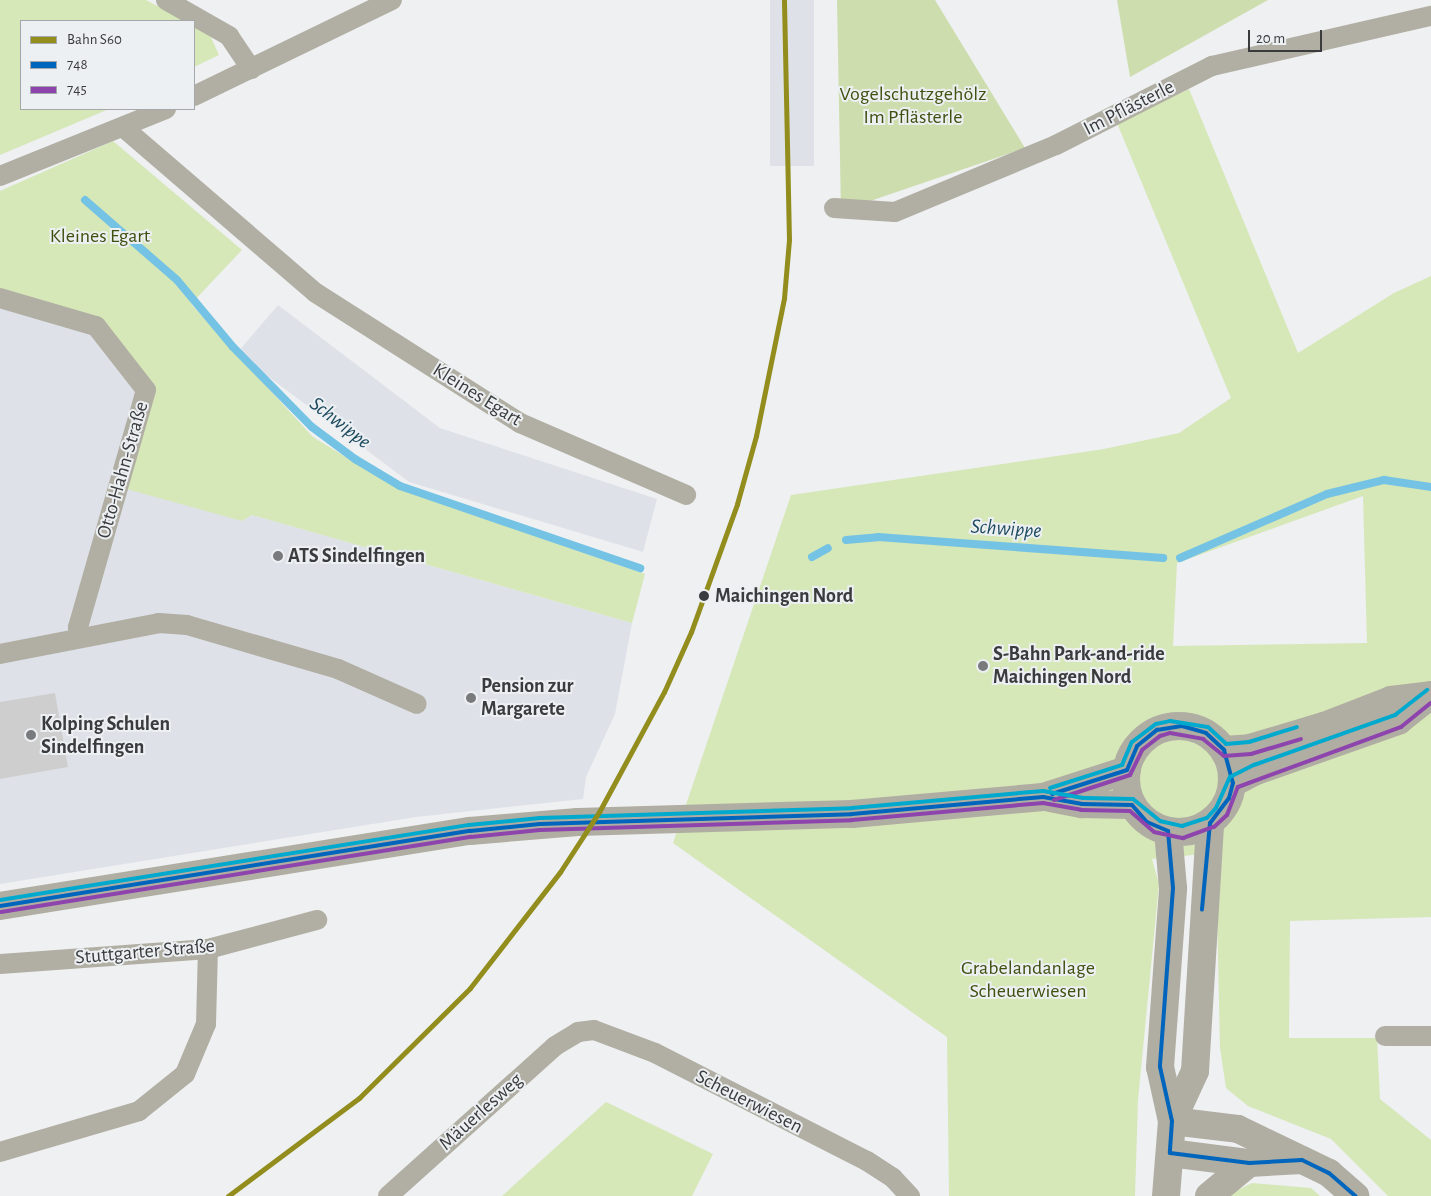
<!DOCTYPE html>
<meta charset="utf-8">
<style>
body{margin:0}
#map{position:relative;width:1431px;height:1196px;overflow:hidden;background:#eef0f2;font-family:"Alegreya Sans",sans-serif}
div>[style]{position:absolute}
.built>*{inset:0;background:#dee2e8;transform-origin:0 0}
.green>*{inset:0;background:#d6e7b8}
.forest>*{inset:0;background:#cdddad}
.stream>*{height:8px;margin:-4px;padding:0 4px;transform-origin:4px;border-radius:4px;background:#74c3e4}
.building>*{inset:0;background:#cecece}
.street>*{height:20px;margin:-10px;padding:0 10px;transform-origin:10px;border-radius:10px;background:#b1aea3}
.secondary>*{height:28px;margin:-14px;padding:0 14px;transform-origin:14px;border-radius:14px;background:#b0ada2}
.secondary>.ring{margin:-14px;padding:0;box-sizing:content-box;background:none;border:28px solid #b0ada2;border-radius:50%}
.bus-1>*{height:4px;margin:-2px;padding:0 2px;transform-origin:2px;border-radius:2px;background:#0065bd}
.bus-2>*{height:4px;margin:-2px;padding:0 2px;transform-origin:2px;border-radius:2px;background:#8e44ad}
.bus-3>*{height:4px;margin:-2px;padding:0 2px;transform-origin:2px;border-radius:2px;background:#00a9ce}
.rail-1>*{height:5px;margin:-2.5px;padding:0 2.5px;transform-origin:2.5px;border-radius:2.5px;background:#928d1d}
.dots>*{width:14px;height:14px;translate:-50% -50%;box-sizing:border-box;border:2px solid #edf0f3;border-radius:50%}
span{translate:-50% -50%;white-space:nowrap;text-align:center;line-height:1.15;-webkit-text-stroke:4px #edf0f3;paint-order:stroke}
.park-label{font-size:20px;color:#40500f}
.street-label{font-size:20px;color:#3a3b3c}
.poi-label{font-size:20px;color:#3a3b3c;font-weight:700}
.left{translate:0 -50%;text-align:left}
.stop-label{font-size:20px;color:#3a3b3c;font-weight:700}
.water-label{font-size:21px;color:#1e4b5f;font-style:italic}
.legend{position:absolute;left:20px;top:20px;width:175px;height:90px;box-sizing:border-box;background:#edf0f3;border:1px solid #a5a8aa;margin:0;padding:6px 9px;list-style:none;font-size:15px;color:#3a3b3c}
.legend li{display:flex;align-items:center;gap:10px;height:25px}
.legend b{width:25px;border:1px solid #a5a8aa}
.scale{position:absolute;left:1248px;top:30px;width:74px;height:22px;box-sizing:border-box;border:2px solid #3a3b3c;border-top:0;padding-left:6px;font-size:15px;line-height:18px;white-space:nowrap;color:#3a3b3c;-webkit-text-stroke:4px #edf0f3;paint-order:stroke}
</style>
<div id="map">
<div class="built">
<i style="left:770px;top:0;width:44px;height:166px"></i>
<i style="clip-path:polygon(0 291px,100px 320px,242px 521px,252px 515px,632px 623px,615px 714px,586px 777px,583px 799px,416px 817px,0 884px)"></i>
<i style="clip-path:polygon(278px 305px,440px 428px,657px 499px,643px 552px,409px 482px,237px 353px)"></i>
</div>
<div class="green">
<i style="clip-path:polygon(0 0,146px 0,186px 21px,21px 21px,21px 109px,109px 109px,0 155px)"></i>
<i style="clip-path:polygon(194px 25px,209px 33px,219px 55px,194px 67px)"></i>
<i style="clip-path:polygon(evenodd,1189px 89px,1298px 353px,1394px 293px,1431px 276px,1431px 917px,1290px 921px,1289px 1038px,1377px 1038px,1380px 1099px,1431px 1140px,1431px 1196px,1388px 1196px,1331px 1139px,1248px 1106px,1226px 1088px,1220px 1048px,1217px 908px,1222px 852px,1152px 859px,1159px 884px,1138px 1100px,1135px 1196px,949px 1196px,947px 1037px,673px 843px,791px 495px,1104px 449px,1179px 433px,1231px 398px,1117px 123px,1189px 89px,1363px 496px,1367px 643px,1173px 646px,1177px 563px,1363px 496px)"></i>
<i style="clip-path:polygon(113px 141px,242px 250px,191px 304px,313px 437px,398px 489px,645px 574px,632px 623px,252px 515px,242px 521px,123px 488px,152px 387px,100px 320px,0 291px,0 191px)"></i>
<i style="clip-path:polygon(606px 1102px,713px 1154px,692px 1196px,502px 1196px)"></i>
<i style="clip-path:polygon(1252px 1183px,1311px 1188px,1320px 1196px,1226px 1196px)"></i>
</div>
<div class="forest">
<i style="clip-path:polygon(837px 0,935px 0,1025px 148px,841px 211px)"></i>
<i style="clip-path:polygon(1117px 0,1268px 0,1130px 77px)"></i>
</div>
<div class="stream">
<i style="left:85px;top:200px;width:122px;rotate:41deg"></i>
<i style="left:177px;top:280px;width:87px;rotate:50.1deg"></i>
<i style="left:233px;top:347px;width:112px;rotate:45.4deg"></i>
<i style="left:312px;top:427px;width:54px;rotate:36.7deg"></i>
<i style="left:355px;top:459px;width:52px;rotate:31deg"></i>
<i style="left:400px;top:486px;width:254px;rotate:18.9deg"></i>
<i style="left:846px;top:540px;width:32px;rotate:-5deg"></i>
<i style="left:878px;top:537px;width:286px;rotate:4.2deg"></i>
<i style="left:812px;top:557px;width:18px;rotate:-29deg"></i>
<i style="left:1180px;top:558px;width:160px;rotate:-23.5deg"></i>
<i style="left:1327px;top:494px;width:59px;rotate:-13.8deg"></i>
<i style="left:1384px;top:480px;width:48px;rotate:8.5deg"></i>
</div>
<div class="building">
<i style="clip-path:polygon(55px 693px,68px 767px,0 779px,0 702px)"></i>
</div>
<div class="street">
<i style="left:166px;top:0;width:73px;rotate:29.7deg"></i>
<i style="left:229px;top:36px;width:40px;rotate:56deg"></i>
<i style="left:194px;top:96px;width:220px;rotate:-25.9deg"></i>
<i style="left:124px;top:128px;width:253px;rotate:40.7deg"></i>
<i style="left:316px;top:293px;width:242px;rotate:32.5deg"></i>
<i style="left:520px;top:423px;width:181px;rotate:23.4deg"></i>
<i style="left:0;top:176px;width:179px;rotate:-22deg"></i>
<i style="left:834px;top:208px;width:61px;rotate:3.8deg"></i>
<i style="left:895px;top:212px;width:174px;rotate:-22.6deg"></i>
<i style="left:1056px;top:145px;width:175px;rotate:-26.9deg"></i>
<i style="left:1212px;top:66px;width:225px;rotate:-12.9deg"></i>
<i style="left:0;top:298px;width:100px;rotate:16.3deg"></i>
<i style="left:96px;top:326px;width:81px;rotate:52deg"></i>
<i style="left:146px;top:390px;width:247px;rotate:106deg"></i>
<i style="left:78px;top:627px;width:11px;rotate:80deg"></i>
<i style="left:0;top:654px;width:162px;rotate:-11deg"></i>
<i style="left:159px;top:623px;width:28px;rotate:4deg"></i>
<i style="left:187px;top:625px;width:157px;rotate:16.2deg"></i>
<i style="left:338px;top:669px;width:86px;rotate:23.9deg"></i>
<i style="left:0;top:964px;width:209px;rotate:-4.1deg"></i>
<i style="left:208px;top:949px;width:113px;rotate:-14.9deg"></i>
<i style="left:1385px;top:1036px;width:46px"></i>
<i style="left:0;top:1152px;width:145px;rotate:-16.4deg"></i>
<i style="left:139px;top:1111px;width:59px;rotate:-38.8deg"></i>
<i style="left:185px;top:1074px;width:54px;rotate:-67.2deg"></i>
<i style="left:206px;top:1024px;width:75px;rotate:-88.5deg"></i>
<i style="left:388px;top:1196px;width:224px;rotate:-41.9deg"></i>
<i style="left:555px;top:1046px;width:27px;rotate:-31deg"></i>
<i style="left:578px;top:1032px;width:16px;rotate:-7deg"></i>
<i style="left:594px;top:1030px;width:65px;rotate:20.7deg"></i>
<i style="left:655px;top:1053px;width:238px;rotate:27deg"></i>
<i style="left:867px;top:1161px;width:31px;rotate:33deg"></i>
<i style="left:893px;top:1178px;width:25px;rotate:47deg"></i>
</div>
<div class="secondary">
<i class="ring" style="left:1126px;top:726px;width:78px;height:78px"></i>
<i style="left:1224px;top:750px;width:26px;rotate:-4deg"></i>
<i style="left:1250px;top:748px;width:77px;rotate:-16.6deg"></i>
<i style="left:1324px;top:726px;width:72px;rotate:-21.2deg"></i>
<i style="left:1391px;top:700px;width:40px;rotate:-7.1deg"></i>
<i style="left:1233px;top:783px;width:26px;rotate:-28deg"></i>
<i style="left:1256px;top:771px;width:151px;rotate:-19.4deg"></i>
<i style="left:1398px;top:721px;width:42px;rotate:-38.2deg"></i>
<i style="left:1050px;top:798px;width:33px;rotate:11deg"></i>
<i style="left:1082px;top:804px;width:50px;rotate:1.1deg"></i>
<i style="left:0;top:906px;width:476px;rotate:-9.1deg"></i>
<i style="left:470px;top:831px;width:108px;rotate:-4.8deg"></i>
<i style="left:578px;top:822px;width:274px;rotate:-1.7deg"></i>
<i style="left:852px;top:814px;width:192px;rotate:-5.1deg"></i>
<i style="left:1043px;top:797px;width:88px;rotate:-17.8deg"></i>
<i style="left:1172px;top:1121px;width:55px;rotate:-65.3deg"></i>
<i style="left:1195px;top:1071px;width:248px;rotate:-86.5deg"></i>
<i style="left:1172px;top:1121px;width:66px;rotate:6.9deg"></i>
<i style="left:1238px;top:1129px;width:101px;rotate:25.8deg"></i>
<i style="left:1329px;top:1173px;width:35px;rotate:41deg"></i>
<i style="left:1170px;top:1153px;width:80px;rotate:7.2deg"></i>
<i style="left:1249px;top:1163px;width:53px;rotate:-3.2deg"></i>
<i style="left:1166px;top:1196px;width:75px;rotate:-85.4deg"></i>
<i style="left:1172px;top:1121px;width:55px;rotate:-102.5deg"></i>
<i style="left:1160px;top:1067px;width:179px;rotate:-85.8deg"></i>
<i style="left:1173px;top:888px;width:57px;rotate:-95deg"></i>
<i style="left:1209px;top:1196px;width:52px;rotate:-39.5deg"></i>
</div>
<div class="bus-1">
<i style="left:1052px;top:794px;width:79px;rotate:-17.7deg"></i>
<i style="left:1127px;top:770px;width:26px;rotate:-67deg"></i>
<i style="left:1137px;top:746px;width:26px;rotate:-39deg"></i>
<i style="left:1157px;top:730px;width:25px;rotate:-9deg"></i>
<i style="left:1182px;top:726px;width:25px;rotate:16deg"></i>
<i style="left:1206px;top:733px;width:25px;rotate:43deg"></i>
<i style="left:1224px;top:750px;width:34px;rotate:75deg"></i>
<i style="left:1233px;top:783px;width:16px;rotate:105deg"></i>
<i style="left:1229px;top:798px;width:31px;rotate:127deg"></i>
<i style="left:1210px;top:823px;width:87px;rotate:95.3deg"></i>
<i style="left:0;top:906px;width:476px;rotate:-9.1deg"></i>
<i style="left:470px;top:831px;width:70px;rotate:-5.7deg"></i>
<i style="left:540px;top:824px;width:312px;rotate:-1.8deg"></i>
<i style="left:852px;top:814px;width:192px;rotate:-5.1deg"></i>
<i style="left:1043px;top:797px;width:40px;rotate:10deg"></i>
<i style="left:1082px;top:804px;width:50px;rotate:1.1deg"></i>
<i style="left:1132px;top:805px;width:23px;rotate:49deg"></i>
<i style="left:1147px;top:822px;width:23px;rotate:23deg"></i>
<i style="left:1168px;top:831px;width:57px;rotate:85deg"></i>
<i style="left:1173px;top:888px;width:179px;rotate:94.2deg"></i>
<i style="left:1160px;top:1067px;width:55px;rotate:77.5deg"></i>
<i style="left:1172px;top:1121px;width:32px;rotate:94deg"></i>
<i style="left:1170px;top:1153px;width:80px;rotate:7.2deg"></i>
<i style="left:1249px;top:1163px;width:53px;rotate:-3.2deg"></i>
<i style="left:1302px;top:1160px;width:30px;rotate:26deg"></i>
<i style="left:1329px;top:1173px;width:35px;rotate:41deg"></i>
</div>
<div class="bus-2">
<i style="left:1054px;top:800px;width:80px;rotate:-18.2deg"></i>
<i style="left:1130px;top:775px;width:28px;rotate:-64deg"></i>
<i style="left:1142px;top:750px;width:23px;rotate:-38deg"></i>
<i style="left:1160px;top:736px;width:10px;rotate:-17deg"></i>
<i style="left:1170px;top:733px;width:34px;rotate:10deg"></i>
<i style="left:1203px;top:739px;width:27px;rotate:39deg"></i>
<i style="left:1224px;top:756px;width:27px;rotate:-4deg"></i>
<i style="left:1251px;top:754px;width:52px;rotate:-16.7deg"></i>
<i style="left:1px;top:912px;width:476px;rotate:-9.1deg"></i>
<i style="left:471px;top:837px;width:69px;rotate:-5.8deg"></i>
<i style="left:540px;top:830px;width:312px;rotate:-1.8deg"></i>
<i style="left:852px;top:820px;width:192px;rotate:-5.1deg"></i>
<i style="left:1043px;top:803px;width:39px;rotate:10deg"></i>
<i style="left:1081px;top:810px;width:49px;rotate:1.2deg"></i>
<i style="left:1130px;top:811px;width:32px;rotate:41deg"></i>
<i style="left:1154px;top:832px;width:30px;rotate:12deg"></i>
<i style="left:1183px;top:838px;width:33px;rotate:-20deg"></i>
<i style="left:1214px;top:827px;width:18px;rotate:-43deg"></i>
<i style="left:1227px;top:815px;width:30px;rotate:-69deg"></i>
<i style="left:1238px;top:787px;width:174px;rotate:-20.2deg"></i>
<i style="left:1401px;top:727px;width:38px;rotate:-39deg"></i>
</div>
<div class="bus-3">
<i style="left:1050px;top:788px;width:76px;rotate:-17.7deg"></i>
<i style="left:1122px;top:765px;width:25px;rotate:-67deg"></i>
<i style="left:1132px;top:742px;width:30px;rotate:-37deg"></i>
<i style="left:1156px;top:724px;width:14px;rotate:-12deg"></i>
<i style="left:1170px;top:721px;width:38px;rotate:9deg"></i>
<i style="left:1208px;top:727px;width:25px;rotate:43deg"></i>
<i style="left:1226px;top:744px;width:23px;rotate:-5deg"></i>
<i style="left:1249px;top:742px;width:50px;rotate:-17.4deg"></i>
<i style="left:0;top:900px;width:475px;rotate:-9.1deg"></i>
<i style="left:469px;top:825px;width:71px;rotate:-5.6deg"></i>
<i style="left:540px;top:818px;width:312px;rotate:-1.8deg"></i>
<i style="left:852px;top:808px;width:192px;rotate:-5.1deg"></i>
<i style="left:1043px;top:791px;width:41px;rotate:9.9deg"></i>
<i style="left:1083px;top:798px;width:50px;rotate:1.1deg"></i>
<i style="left:1133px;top:799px;width:35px;rotate:39deg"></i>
<i style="left:1160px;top:821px;width:23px;rotate:13deg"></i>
<i style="left:1182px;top:826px;width:26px;rotate:-18deg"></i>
<i style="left:1207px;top:818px;width:13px;rotate:-48deg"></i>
<i style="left:1216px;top:808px;width:34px;rotate:-66deg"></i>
<i style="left:1230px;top:777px;width:27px;rotate:-27deg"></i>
<i style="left:1254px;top:765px;width:150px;rotate:-19.5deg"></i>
<i style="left:1395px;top:715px;width:41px;rotate:-38deg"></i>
</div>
<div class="rail-1">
<i style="left:228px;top:1196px;width:164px;rotate:-36.8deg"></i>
<i style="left:359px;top:1098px;width:156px;rotate:-44.7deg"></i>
<i style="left:470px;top:988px;width:147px;rotate:-52.2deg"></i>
<i style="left:560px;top:872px;width:72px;rotate:-57deg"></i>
<i style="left:599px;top:812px;width:136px;rotate:-61.6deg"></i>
<i style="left:664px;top:692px;width:66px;rotate:-65.8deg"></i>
<i style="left:691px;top:632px;width:136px;rotate:-70.2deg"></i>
<i style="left:737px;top:504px;width:71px;rotate:-74.4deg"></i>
<i style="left:756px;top:436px;width:141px;rotate:-78.5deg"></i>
<i style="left:784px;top:298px;width:58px;rotate:-85.1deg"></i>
<i style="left:789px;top:240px;width:240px;rotate:-91.2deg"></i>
</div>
<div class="dots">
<i style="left:278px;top:556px;background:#797a7c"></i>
<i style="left:704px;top:596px;background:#3a3b3c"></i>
<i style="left:983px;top:666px;background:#797a7c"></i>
<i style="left:471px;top:698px;background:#797a7c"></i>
<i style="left:31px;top:735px;background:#797a7c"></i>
</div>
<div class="park-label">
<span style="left:913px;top:106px">Vogelschutzgehölz<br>Im Pflästerle</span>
<span style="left:100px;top:236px">Kleines Egart</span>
<span style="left:1028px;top:980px">Grabelandanlage<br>Scheuerwiesen</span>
</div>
<div class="street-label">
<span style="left:1129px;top:108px;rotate:-27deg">Im Pflästerle</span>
<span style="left:477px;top:395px;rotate:32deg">Kleines Egart</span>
<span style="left:123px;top:470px;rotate:-74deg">Otto-Hahn-Straße</span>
<span style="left:145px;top:952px;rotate:-5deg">Stuttgarter Straße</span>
<span style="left:749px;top:1102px;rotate:27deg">Scheuerwiesen</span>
<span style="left:481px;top:1112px;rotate:-42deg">Mäuerlesweg</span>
</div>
<div class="poi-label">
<span class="left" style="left:288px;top:556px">ATS Sindelfingen</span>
<span class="left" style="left:993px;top:666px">S-Bahn Park-and-ride<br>Maichingen Nord</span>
<span class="left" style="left:481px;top:698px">Pension zur<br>Margarete</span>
<span class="left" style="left:41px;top:736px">Kolping Schulen<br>Sindelfingen</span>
</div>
<div class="stop-label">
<span class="left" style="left:715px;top:596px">Maichingen Nord</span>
</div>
<div class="water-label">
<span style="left:340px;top:423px;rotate:38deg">Schwippe</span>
<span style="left:1006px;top:529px;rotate:4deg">Schwippe</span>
</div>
<ul class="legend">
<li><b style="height:6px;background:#928d1d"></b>Bahn S60</li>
<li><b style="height:6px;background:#0065bd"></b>748</li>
<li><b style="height:6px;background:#8e44ad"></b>745</li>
</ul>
<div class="scale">20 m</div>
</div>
